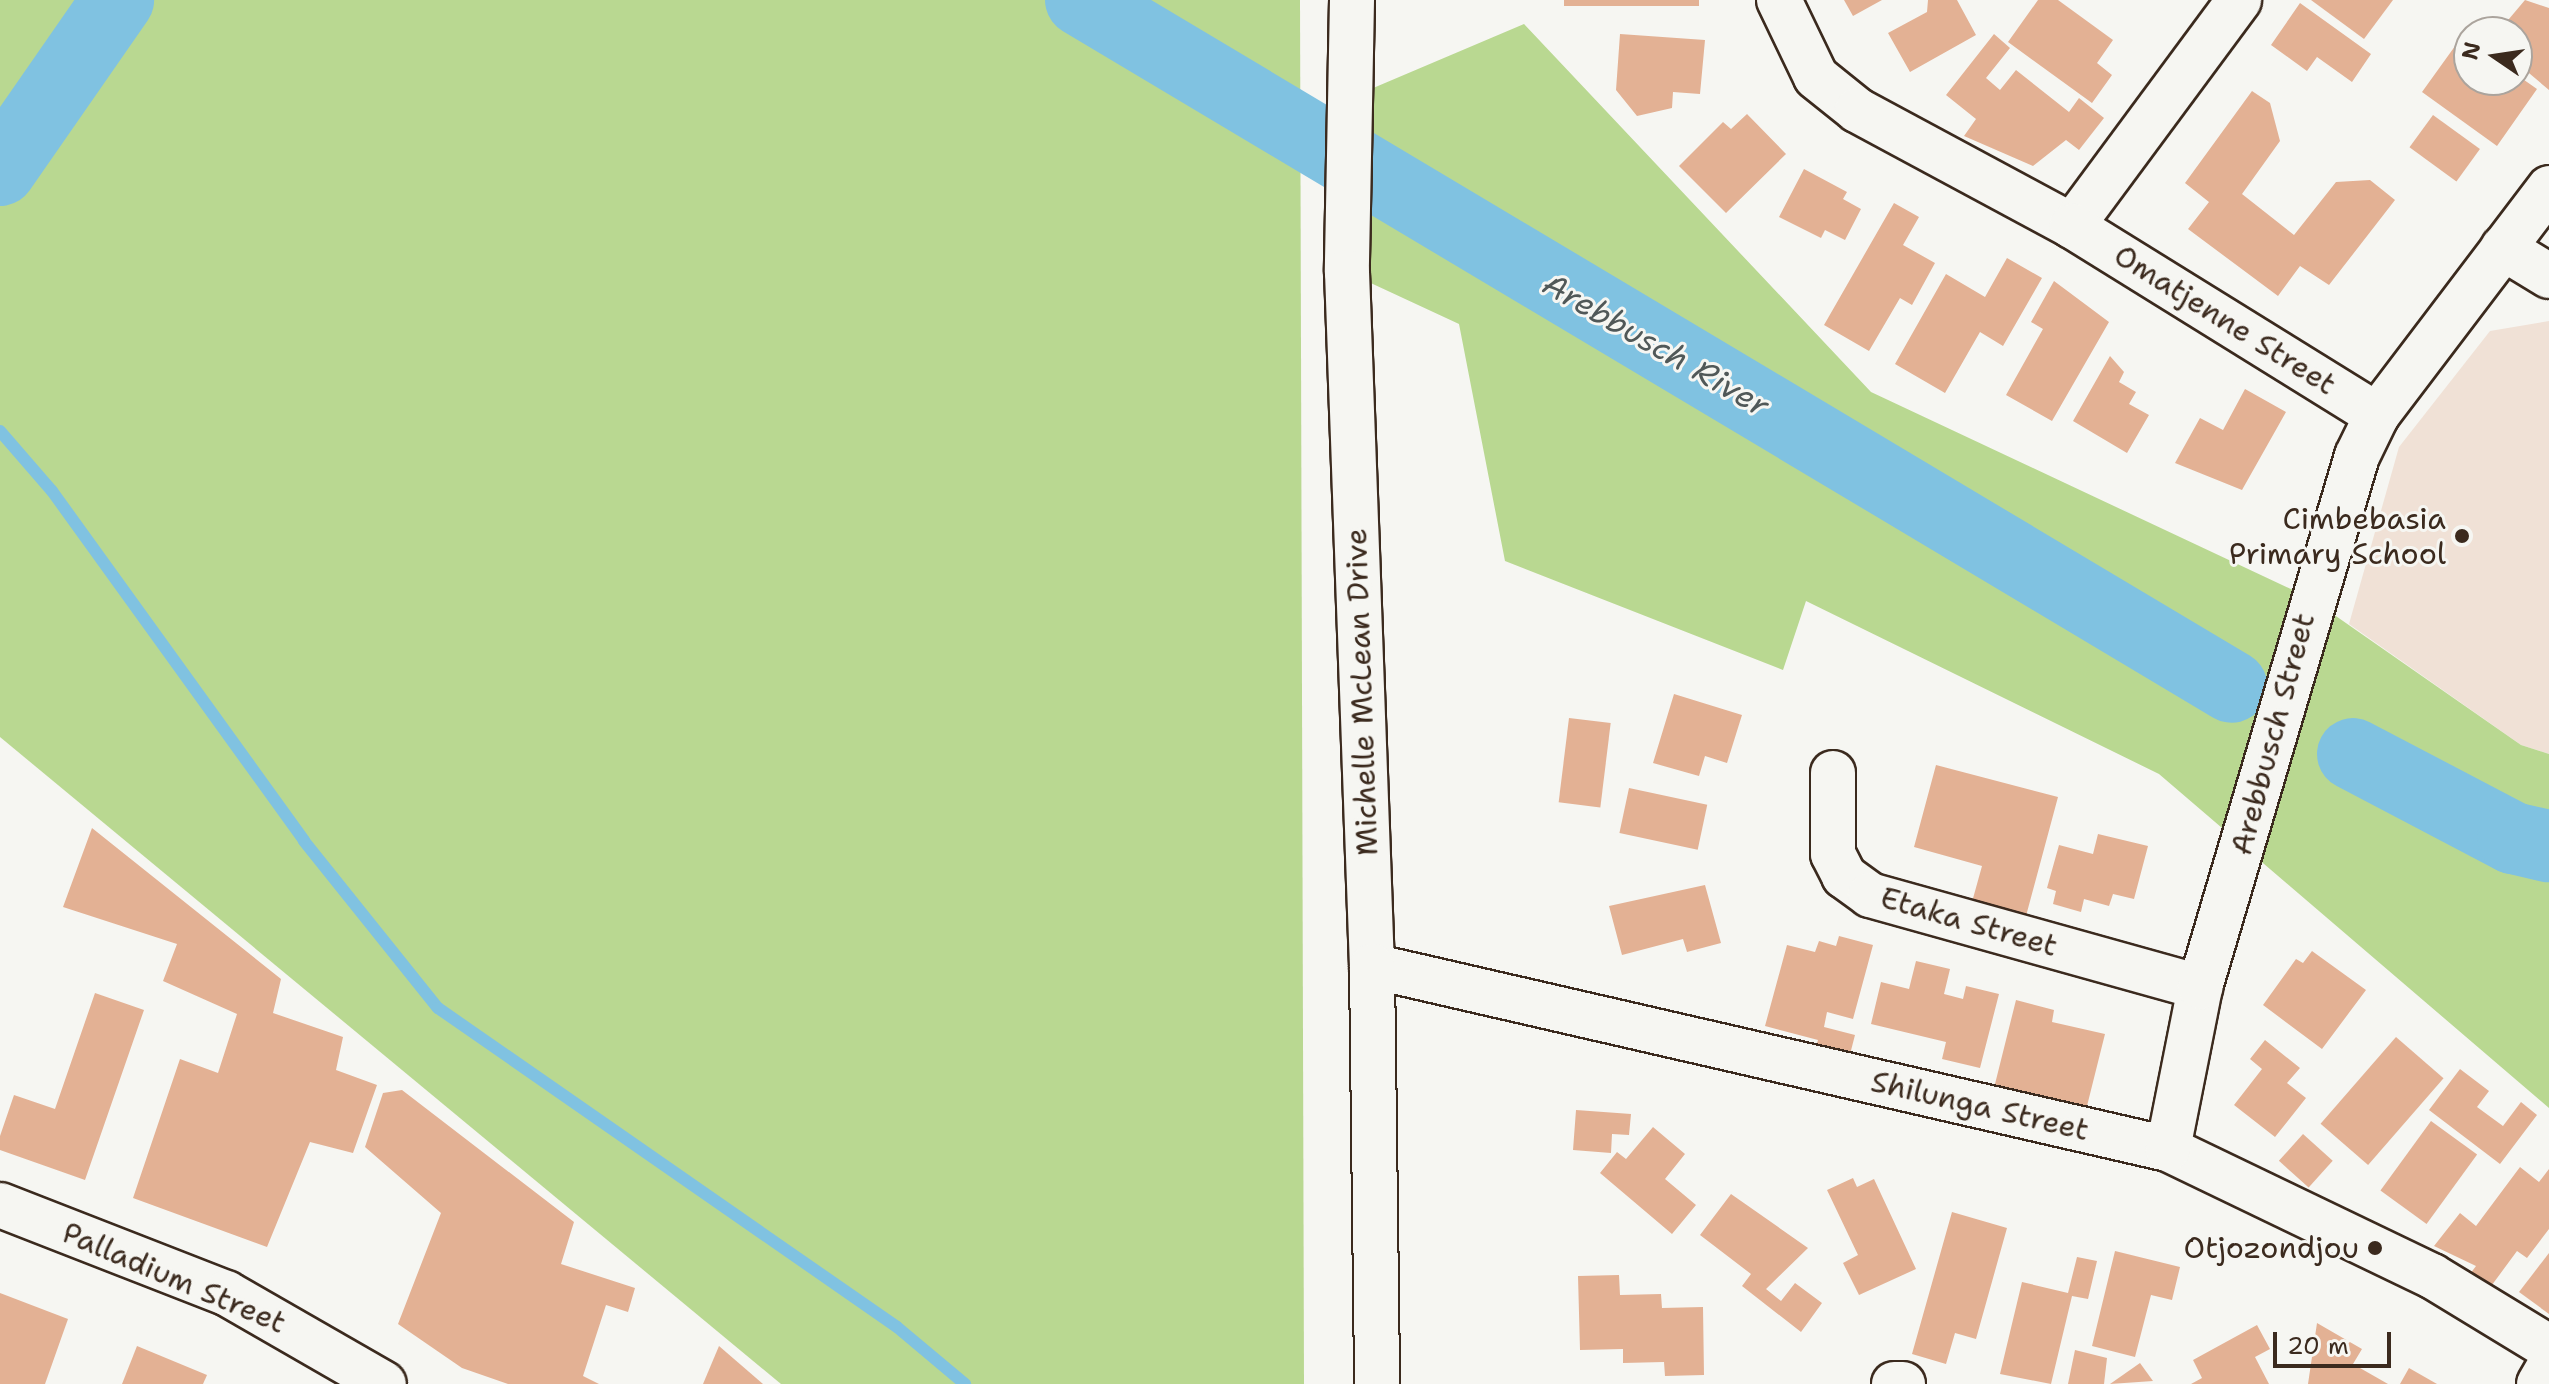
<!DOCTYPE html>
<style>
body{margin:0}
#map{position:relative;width:2549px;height:1384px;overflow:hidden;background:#f6f6f2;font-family:"Shantell Sans",sans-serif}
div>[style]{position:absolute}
.built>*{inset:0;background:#f0e1d6}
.green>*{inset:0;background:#b9d891}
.stream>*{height:12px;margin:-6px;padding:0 6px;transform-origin:6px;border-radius:6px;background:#80c2e1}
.river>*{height:72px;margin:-36px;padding:0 36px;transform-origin:36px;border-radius:36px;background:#80c2e1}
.building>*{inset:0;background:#e3b194;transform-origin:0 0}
.roads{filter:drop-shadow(2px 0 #3b2a1e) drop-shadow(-2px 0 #3b2a1e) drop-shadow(0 2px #3b2a1e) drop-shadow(0 -2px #3b2a1e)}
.street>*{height:44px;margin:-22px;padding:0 22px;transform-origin:22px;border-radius:22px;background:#f6f6f2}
.secondary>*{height:44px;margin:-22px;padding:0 22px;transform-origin:22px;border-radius:22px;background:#f6f6f2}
.dots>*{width:22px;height:22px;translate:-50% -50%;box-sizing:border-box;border:4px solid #f6f6f2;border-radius:50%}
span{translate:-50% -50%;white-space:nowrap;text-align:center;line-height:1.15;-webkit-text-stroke:6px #f6f6f2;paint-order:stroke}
.street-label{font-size:30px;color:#3b2a1e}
.poi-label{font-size:30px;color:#3b2a1e}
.right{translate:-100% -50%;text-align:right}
.water-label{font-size:32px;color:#505858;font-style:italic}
.north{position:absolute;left:2453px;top:16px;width:80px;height:80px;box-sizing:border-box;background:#f6f6f2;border:2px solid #aba49d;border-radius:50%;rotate:283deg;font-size:22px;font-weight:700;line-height:32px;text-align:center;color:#3b2a1e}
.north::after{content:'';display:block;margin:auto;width:28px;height:36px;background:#3b2a1e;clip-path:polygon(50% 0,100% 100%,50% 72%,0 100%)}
.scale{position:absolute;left:2273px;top:1332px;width:118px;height:36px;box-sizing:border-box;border:4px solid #3b2a1e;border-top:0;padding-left:10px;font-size:24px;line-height:28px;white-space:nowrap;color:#3b2a1e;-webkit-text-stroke:6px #f6f6f2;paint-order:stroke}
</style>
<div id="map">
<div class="built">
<i style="clip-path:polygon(2549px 321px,2549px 754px,2521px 745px,2349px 624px,2399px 447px,2490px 331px)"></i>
</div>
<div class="green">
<i style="clip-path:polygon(0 0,1300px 0,1304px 1384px,781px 1384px,0 737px)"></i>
<i style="clip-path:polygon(1524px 24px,1871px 392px,2310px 598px,2521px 745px,2549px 754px,2549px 1108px,2159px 774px,1806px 601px,1783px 670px,1505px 561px,1459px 324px,1347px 272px,1352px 97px)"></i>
</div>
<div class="stream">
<i style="left:0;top:431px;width:79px;rotate:49.1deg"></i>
<i style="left:52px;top:491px;width:431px;rotate:54.2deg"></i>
<i style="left:304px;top:841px;width:214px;rotate:51.3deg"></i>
<i style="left:438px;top:1008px;width:559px;rotate:34.8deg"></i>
<i style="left:897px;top:1327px;width:89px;rotate:40deg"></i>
</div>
<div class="river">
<i style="left:1081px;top:0;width:1340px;rotate:30.83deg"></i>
<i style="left:0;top:170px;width:207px;rotate:-55.2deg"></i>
<i style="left:2353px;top:754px;width:181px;rotate:27.7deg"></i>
<i style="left:2513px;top:838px;width:37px;rotate:13deg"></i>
</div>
<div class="building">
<i style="left:1564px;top:0;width:135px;height:6px"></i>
<i style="clip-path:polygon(1844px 0,1882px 0,1853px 16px)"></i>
<i style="clip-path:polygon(1928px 0,1957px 0,1976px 35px,1910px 72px,1888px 33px,1927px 12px)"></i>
<i style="clip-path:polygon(2038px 0,2058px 0,2113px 40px,2097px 63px,2112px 75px,2092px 103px,2008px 42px)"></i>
<i style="clip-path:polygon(2311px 0,2393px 0,2364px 39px)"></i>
<i style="clip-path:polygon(2525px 0,2549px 8px,2549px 90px,2517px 63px,2517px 32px,2498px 32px)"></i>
<i style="clip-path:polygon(2300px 3px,2371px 54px,2352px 82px,2317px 57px,2307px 71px,2271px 45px)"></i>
<i style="clip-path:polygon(1620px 34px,1705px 40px,1700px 94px,1673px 92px,1672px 108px,1637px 116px,1616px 90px)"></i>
<i style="clip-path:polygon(1994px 34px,2010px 48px,1986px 78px,2000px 90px,2016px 70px,2069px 112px,2079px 98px,2104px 118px,2079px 150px,2066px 140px,2033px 166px,1964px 136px,1976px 119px,1946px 95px)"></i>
<i style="clip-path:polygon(2463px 35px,2469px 80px,2517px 75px,2537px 89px,2497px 146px,2422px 92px)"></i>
<i style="clip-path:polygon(2252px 91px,2270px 103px,2280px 141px,2242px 194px,2294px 235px,2336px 182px,2370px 180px,2395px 200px,2329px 285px,2300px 266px,2278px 296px,2188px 229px,2209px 202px,2185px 183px)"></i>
<i style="clip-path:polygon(1747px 114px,1786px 154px,1726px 213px,1679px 166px,1723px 122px,1731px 129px)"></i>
<i style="left:2433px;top:115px;width:58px;height:40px;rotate:36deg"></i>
<i style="clip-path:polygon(1804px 169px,1847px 192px,1843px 199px,1861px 209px,1845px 240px,1825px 230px,1821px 238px,1779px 217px)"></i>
<i style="clip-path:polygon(1894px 203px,1919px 217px,1903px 245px,1935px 263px,1912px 305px,1900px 298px,1869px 351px,1824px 325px)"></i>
<i style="clip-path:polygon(2007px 258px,2042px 278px,2003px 346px,1980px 332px,1945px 393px,1895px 364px,1946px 274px,1985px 297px)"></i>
<i style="clip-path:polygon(2054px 281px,2109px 322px,2052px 421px,2006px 395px,2043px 329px,2031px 322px)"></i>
<i style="clip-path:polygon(2110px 356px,2124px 372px,2119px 382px,2136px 392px,2129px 404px,2149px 415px,2127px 453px,2073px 421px)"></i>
<i style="clip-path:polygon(2245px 389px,2286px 412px,2242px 490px,2175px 463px,2200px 418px,2223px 430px)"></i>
<i style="clip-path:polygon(1674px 694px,1742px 715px,1727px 763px,1705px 756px,1699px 776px,1653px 763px)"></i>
<i style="left:1569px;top:718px;width:42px;height:85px;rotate:7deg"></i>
<i style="clip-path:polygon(1936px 765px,2058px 797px,2026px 916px,1972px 902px,1982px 866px,1914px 847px)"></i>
<i style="left:1629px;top:788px;width:80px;height:46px;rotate:12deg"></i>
<i style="clip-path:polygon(92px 828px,281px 979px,273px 1013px,343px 1037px,336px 1070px,377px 1085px,353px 1153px,310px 1142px,267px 1247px,133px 1198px,180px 1059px,218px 1073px,237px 1014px,163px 981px,177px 944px,63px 907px)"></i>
<i style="clip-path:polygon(2098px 834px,2148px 846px,2134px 899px,2113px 894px,2109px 906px,2084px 899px,2081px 912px,2053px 904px,2056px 891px,2047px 888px,2059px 845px,2093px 854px)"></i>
<i style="clip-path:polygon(1705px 885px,1721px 943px,1687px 952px,1683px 939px,1622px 955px,1609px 906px)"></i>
<i style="clip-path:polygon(1839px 936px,1873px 945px,1853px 1019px,1827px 1012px,1824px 1027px,1855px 1035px,1847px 1066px,1813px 1057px,1818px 1040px,1765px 1026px,1787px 945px,1815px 952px,1819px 941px,1836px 946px)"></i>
<i style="clip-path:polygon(2312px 951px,2366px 990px,2322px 1049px,2263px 1005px,2296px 959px,2303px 963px)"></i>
<i style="clip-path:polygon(1916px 961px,1950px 969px,1944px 994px,1963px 999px,1966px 986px,1999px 994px,1980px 1068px,1942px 1059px,1946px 1042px,1871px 1024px,1881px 982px,1909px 989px)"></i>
<i style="clip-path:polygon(95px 993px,144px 1010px,85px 1180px,0 1150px,0 1136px,14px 1095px,55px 1109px)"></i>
<i style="clip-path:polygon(2016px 1000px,2054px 1010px,2052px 1022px,2105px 1034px,2085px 1114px,1993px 1092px)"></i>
<i style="left:2396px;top:1037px;width:63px;height:115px;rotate:41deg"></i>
<i style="clip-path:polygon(2265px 1040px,2300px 1068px,2287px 1083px,2306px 1098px,2275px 1137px,2234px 1105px,2262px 1069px,2250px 1059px)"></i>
<i style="clip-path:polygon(2460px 1069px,2489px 1091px,2477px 1107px,2503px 1126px,2521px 1102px,2537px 1115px,2500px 1164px,2429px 1110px)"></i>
<i style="clip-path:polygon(402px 1090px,574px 1222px,561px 1264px,635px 1288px,628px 1312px,606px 1305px,583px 1376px,599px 1384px,508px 1384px,462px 1368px,398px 1324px,441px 1213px,365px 1147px,383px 1093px)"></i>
<i style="clip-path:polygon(1576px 1110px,1631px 1114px,1629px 1135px,1612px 1134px,1611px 1153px,1573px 1150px)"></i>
<i style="left:2431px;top:1121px;width:57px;height:86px;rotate:36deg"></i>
<i style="clip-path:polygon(1653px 1127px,1685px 1154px,1665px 1179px,1696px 1205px,1672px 1234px,1600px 1173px,1617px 1152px,1626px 1159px)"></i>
<i style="left:2303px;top:1134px;width:40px;height:36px;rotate:42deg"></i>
<i style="clip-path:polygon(2520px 1167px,2539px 1182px,2549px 1169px,2549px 1229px,2527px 1258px,2517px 1251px,2489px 1289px,2470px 1274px,2476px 1266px,2434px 1246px,2460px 1213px,2476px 1226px)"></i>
<i style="clip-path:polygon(1853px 1178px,1857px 1187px,1874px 1179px,1916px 1269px,1859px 1295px,1843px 1263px,1858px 1255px,1827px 1190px)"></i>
<i style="clip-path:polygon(1731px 1194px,1808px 1248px,1766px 1289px,1781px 1301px,1795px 1283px,1822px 1303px,1801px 1332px,1742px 1286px,1751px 1274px,1700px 1235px)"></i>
<i style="clip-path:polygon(1952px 1212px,2007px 1228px,1976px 1339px,1955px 1333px,1946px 1364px,1912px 1354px)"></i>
<i style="clip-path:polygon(2115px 1251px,2180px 1267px,2172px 1300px,2151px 1295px,2135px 1357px,2092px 1346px)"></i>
<i style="clip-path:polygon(2549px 1253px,2549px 1314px,2519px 1292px)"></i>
<i style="clip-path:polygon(2077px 1257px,2097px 1261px,2088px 1299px,2072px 1296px,2051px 1384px,2000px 1374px,2022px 1282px,2068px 1293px)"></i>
<i style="clip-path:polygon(1619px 1275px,1620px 1295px,1661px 1294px,1662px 1308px,1703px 1307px,1704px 1375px,1665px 1376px,1664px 1362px,1623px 1363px,1623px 1349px,1580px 1350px,1578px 1276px)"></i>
<i style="clip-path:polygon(0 1293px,68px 1319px,45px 1384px,0 1384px)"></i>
<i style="clip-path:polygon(2317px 1323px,2362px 1349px,2353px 1364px,2388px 1384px,2308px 1384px)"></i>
<i style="clip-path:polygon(2257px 1325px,2270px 1349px,2255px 1357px,2269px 1384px,2191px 1384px,2202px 1378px,2193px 1360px)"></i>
<i style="clip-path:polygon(137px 1346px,207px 1375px,203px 1384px,122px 1384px)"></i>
<i style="clip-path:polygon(719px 1346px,763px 1384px,703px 1384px)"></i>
<i style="clip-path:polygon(2075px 1350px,2107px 1358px,2104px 1384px,2068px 1384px)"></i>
<i style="clip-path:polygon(2140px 1363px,2153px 1381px,2110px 1384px)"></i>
<i style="clip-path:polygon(2409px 1368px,2437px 1384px,2400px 1384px)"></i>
</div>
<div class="roads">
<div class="street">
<i style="left:1779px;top:0;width:85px;rotate:64.3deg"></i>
<i style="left:1816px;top:77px;width:53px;rotate:38.8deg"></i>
<i style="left:1857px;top:110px;width:244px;rotate:28.3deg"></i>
<i style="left:2072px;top:226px;width:281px;rotate:-53.5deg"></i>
<i style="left:2072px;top:226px;width:359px;rotate:31.8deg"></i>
<i style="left:2503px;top:248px;width:54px;rotate:31.3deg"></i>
<i style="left:1833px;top:773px;width:81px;rotate:90deg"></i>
<i style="left:1833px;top:854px;width:25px;rotate:63deg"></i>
<i style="left:1844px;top:876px;width:32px;rotate:36deg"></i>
<i style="left:1870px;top:895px;width:343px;rotate:15.6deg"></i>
<i style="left:1372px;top:966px;width:817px;rotate:12.95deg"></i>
<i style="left:2168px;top:1149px;width:293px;rotate:25.7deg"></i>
<i style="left:2432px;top:1276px;width:137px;rotate:31.3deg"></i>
<i style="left:2168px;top:1149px;width:165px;rotate:-78.8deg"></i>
<i style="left:2200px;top:987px;width:554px;rotate:-73.53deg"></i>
<i style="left:2357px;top:456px;width:46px;rotate:-64deg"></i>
<i style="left:2377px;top:415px;width:285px;rotate:-52.8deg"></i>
<i style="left:0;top:1205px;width:243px;rotate:21.3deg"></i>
<i style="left:226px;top:1293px;width:182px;rotate:29.9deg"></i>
<i style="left:1894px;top:1384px;width:9px"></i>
<i style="left:2539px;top:1384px;width:20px;rotate:-60deg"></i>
</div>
<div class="secondary">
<i style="left:1352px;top:0;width:272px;rotate:91.1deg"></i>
<i style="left:1347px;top:272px;width:694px;rotate:87.94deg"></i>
<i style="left:1372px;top:966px;width:418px;rotate:89.3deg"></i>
</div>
</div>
<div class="dots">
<i style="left:2462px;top:536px;background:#3b2a1e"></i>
<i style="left:2375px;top:1248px;background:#3b2a1e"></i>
</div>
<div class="street-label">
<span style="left:2225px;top:320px;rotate:32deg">Omatjenne Street</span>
<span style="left:1362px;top:692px;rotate:-92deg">Michelle McLean Drive</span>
<span style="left:2273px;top:734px;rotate:-75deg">Arebbusch Street</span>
<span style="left:1969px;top:922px;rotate:16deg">Etaka Street</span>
<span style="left:1980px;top:1106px;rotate:13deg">Shilunga Street</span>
<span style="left:174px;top:1278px;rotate:23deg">Palladium Street</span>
</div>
<div class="poi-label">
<span class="right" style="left:2446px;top:536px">Cimbebasia<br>Primary School</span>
<span class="right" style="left:2359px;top:1248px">Otjozondjou</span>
</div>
<div class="water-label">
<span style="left:1656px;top:345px;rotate:30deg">Arebbusch River</span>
</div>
<div class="north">N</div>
<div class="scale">20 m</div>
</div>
